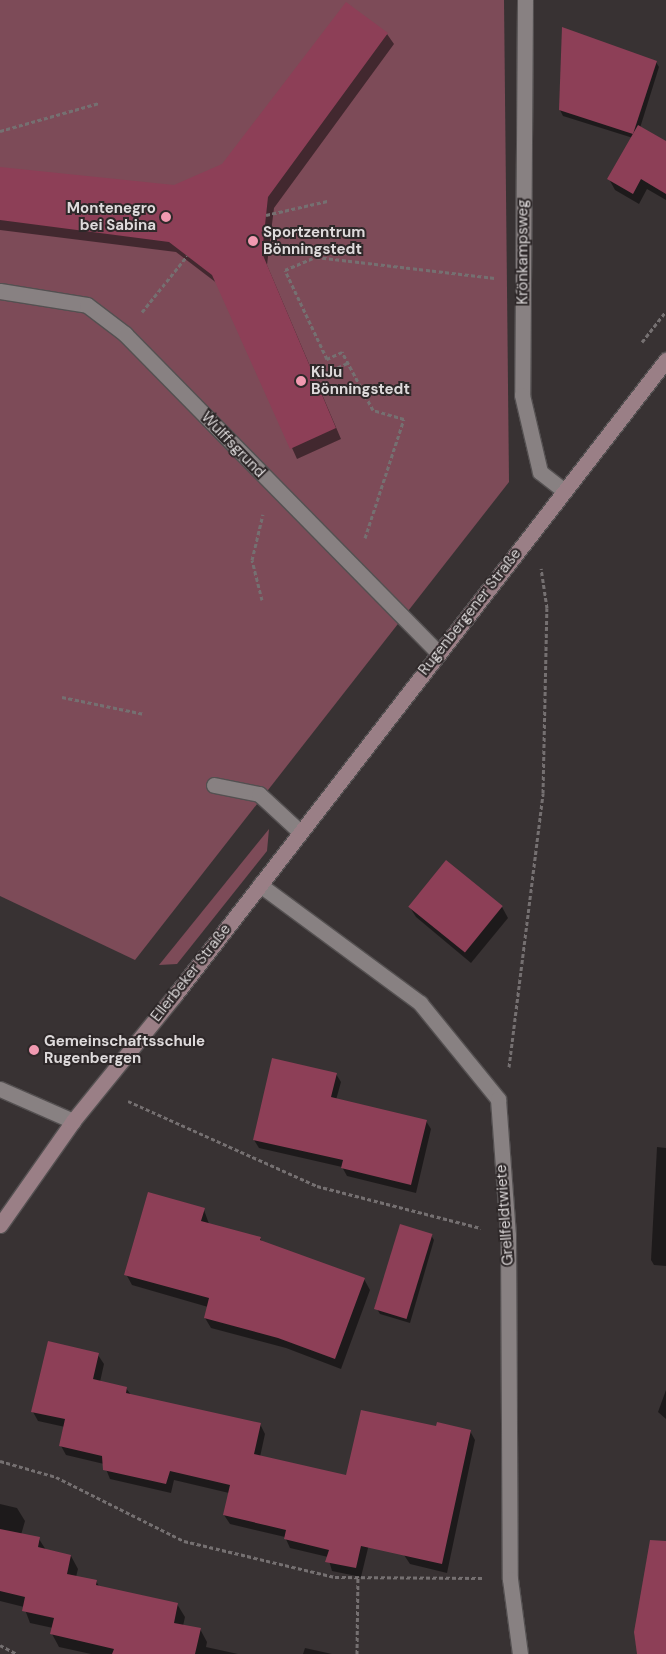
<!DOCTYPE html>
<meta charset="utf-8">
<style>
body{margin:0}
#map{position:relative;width:666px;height:1654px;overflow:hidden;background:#383233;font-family:"DM Sans",sans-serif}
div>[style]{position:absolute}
.green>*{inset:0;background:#7d4b58}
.shadow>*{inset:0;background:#0007}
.building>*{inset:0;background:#8d3f57;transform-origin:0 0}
.path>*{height:3px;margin-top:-1.5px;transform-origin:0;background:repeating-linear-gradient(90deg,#757071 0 4px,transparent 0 6.5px)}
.roads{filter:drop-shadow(1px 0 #545051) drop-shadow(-1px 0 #545051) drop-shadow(0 1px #545051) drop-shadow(0 -1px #545051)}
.lane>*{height:15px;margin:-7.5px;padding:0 7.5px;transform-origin:7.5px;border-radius:7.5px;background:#888182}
.street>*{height:15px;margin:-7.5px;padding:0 7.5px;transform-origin:7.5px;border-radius:7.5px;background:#888182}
.secondary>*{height:15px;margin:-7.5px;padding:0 7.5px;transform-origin:7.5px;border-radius:7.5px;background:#9a7f86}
.dots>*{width:14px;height:14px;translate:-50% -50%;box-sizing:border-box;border:2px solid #2e2829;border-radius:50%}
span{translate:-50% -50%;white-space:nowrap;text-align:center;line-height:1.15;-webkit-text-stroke:4px #2e2829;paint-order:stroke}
.poi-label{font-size:15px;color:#dedadb;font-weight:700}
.right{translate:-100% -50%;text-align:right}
.left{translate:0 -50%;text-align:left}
.street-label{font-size:15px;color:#dedadb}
</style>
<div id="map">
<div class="green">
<i style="clip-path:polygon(0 0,504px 0,509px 482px,135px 960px,0 896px)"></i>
<i style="clip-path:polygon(269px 829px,267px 851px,177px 964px,159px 965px)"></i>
</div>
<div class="shadow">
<i style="clip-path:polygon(387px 34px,394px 44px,274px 208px,267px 265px,341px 439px,297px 459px,218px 284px,176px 252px,0 230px,0 168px,174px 186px,223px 165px)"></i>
<i style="clip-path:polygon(656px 62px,659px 67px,640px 128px,666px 143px,666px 200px,647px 189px,639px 204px,615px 190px,609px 179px,633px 138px,563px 116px,560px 110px)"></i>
<i style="clip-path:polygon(409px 906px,502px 907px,508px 918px,471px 963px,416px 917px)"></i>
<i style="clip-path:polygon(336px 1074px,341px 1082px,336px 1100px,426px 1121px,431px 1129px,416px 1193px,347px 1176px,342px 1167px,259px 1148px,254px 1140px)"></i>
<i style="clip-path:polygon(657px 1147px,666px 1148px,666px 1266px,654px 1265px,651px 1260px)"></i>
<i style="clip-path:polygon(204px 1210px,209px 1224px,260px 1238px,263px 1243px,364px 1279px,370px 1290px,341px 1369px,286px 1348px,211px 1328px,205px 1318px,208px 1307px,132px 1285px,126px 1274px)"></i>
<i style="clip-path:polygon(431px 1235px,434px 1240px,410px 1323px,380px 1314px,377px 1309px)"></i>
<i style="clip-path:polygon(98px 1355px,104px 1364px,100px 1382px,126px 1388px,131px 1395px,260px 1424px,265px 1434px,260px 1457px,347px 1477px,437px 1428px,470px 1431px,475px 1440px,447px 1573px,410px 1564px,404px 1555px,388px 1466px,361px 1577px,332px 1571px,328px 1557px,290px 1548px,285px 1537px,230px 1524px,224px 1515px,229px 1493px,174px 1480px,171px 1493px,110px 1479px,104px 1464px,66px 1455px,61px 1446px,65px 1427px,38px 1421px,33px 1412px)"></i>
<i style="clip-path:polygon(666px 1390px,666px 1419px,658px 1412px)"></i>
<i style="clip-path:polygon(0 1504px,17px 1508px,25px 1521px,21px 1535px,39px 1539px,46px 1550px,71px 1556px,78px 1569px,76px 1577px,96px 1581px,100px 1588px,177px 1604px,185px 1617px,183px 1626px,200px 1629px,207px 1642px,206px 1647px,238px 1654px,91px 1654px,59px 1647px,52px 1634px,53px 1628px,30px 1623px,24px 1607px,0 1601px)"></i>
<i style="clip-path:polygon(305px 1648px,332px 1654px,303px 1654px)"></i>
</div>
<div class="building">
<i style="clip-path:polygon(346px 2px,388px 33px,268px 197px,262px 253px,336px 428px,290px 449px,212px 275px,169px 242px,0 220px,0 167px,174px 185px,222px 164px)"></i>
<i style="clip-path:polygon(562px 27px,657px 61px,633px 134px,559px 110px)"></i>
<i style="clip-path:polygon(638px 125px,666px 141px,666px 194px,641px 179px,633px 194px,607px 179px)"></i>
<i style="left:446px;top:860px;width:73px;height:60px;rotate:39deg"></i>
<i style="clip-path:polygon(272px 1058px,337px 1073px,331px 1097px,427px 1120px,411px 1185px,341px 1168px,343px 1160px,253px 1140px)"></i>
<i style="clip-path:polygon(148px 1192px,205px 1208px,201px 1221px,261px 1237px,260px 1240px,365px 1278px,335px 1359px,278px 1338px,204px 1318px,209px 1298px,124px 1275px)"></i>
<i style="left:400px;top:1224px;width:34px;height:89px;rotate:17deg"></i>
<i style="clip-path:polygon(48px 1341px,99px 1353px,93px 1379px,127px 1387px,126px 1393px,261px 1423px,254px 1454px,346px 1475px,361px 1410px,436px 1426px,437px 1422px,471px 1430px,442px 1564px,361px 1546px,356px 1568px,325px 1562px,329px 1550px,284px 1539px,286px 1530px,223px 1515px,230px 1485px,170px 1471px,166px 1484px,103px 1470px,102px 1456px,59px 1446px,65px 1419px,31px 1412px)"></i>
<i style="clip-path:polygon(0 1529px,40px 1537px,38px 1547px,71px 1555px,67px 1574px,97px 1580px,96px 1585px,178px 1603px,174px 1623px,201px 1628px,195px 1654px,112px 1654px,114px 1649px,50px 1634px,54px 1618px,22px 1611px,25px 1597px,0 1591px)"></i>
<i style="clip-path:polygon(650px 1540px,666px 1541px,666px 1654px,637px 1654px,634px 1632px)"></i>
</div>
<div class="path">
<i style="left:0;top:131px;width:103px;rotate:-15.8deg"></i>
<i style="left:266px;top:215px;width:63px;rotate:-12.9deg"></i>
<i style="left:142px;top:312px;width:72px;rotate:-51.2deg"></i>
<i style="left:642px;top:342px;width:39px;rotate:-52deg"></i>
<i style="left:314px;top:378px;width:37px;rotate:-24deg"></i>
<i style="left:365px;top:538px;width:125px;rotate:-71.9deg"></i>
<i style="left:404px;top:419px;width:32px;rotate:-164deg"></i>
<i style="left:373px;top:410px;width:66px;rotate:-118.1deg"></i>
<i style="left:342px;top:352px;width:17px;rotate:155deg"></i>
<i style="left:327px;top:359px;width:98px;rotate:-115.3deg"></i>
<i style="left:285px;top:270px;width:34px;rotate:-23deg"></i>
<i style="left:316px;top:257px;width:180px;rotate:6.7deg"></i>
<i style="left:262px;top:600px;width:41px;rotate:-104deg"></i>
<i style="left:252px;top:560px;width:47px;rotate:-76.6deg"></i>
<i style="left:62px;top:697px;width:84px;rotate:11.7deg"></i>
<i style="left:509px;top:1067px;width:276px;rotate:-82.9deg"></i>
<i style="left:543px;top:793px;width:185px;rotate:-88.8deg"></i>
<i style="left:547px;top:608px;width:40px;rotate:-98.5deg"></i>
<i style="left:128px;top:1101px;width:207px;rotate:24.2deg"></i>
<i style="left:317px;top:1186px;width:169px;rotate:14.4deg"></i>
<i style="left:0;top:1461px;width:58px;rotate:15.9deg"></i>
<i style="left:56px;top:1477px;width:143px;rotate:26.6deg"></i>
<i style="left:184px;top:1541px;width:155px;rotate:13.4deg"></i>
<i style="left:335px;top:1577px;width:147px;rotate:0.4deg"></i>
<i style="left:0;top:1645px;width:19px;rotate:28deg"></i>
<i style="left:357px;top:1654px;width:77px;rotate:-89.3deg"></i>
</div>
<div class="roads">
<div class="lane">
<i style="left:0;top:291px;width:88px;rotate:9.1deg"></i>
<i style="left:87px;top:305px;width:48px;rotate:37.3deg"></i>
<i style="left:125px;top:334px;width:446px;rotate:45.5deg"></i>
<i style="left:214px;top:785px;width:46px;rotate:11.3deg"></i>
<i style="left:259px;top:794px;width:56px;rotate:42.8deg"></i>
<i style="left:0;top:1089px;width:80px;rotate:23.7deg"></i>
</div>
<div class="street">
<i style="left:525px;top:0;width:395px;rotate:90.4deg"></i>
<i style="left:522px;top:395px;width:79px;rotate:76.8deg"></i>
<i style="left:540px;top:472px;width:31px;rotate:38deg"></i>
<i style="left:260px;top:885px;width:199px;rotate:36.4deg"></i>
<i style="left:420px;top:1003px;width:124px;rotate:50.9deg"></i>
<i style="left:498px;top:1099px;width:136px;rotate:85.8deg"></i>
<i style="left:508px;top:1235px;width:344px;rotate:89.7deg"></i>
<i style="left:510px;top:1579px;width:76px;rotate:82.4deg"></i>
</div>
<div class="secondary">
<i style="left:0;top:1225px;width:127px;rotate:-54.9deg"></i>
<i style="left:73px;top:1121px;width:162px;rotate:-51deg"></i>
<i style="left:175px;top:995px;width:803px;rotate:-52.29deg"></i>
</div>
</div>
<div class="dots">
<i style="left:166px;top:217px;background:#f19ab1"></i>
<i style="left:253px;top:241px;background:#f19ab1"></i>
<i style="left:301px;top:381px;background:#f19ab1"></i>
<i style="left:34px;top:1050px;background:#f19ab1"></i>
</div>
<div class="poi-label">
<span class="right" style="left:156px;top:217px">Montenegro<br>bei Sabina</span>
<span class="left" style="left:263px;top:241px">Sportzentrum<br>Bönningstedt</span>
<span class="left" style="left:311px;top:381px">KiJu<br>Bönningstedt</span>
<span class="left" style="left:44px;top:1050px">Gemeinschaftsschule<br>Rugenbergen</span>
</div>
<div class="street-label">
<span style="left:523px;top:252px;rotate:-90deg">Krönkampsweg</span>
<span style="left:233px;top:445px;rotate:46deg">Wulffsgrund</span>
<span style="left:470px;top:612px;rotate:-52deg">Rugenbergener Straße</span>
<span style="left:191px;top:973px;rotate:-52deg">Ellerbeker Straße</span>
<span style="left:505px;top:1215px;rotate:-94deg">Grellfeldtwiete</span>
</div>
</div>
